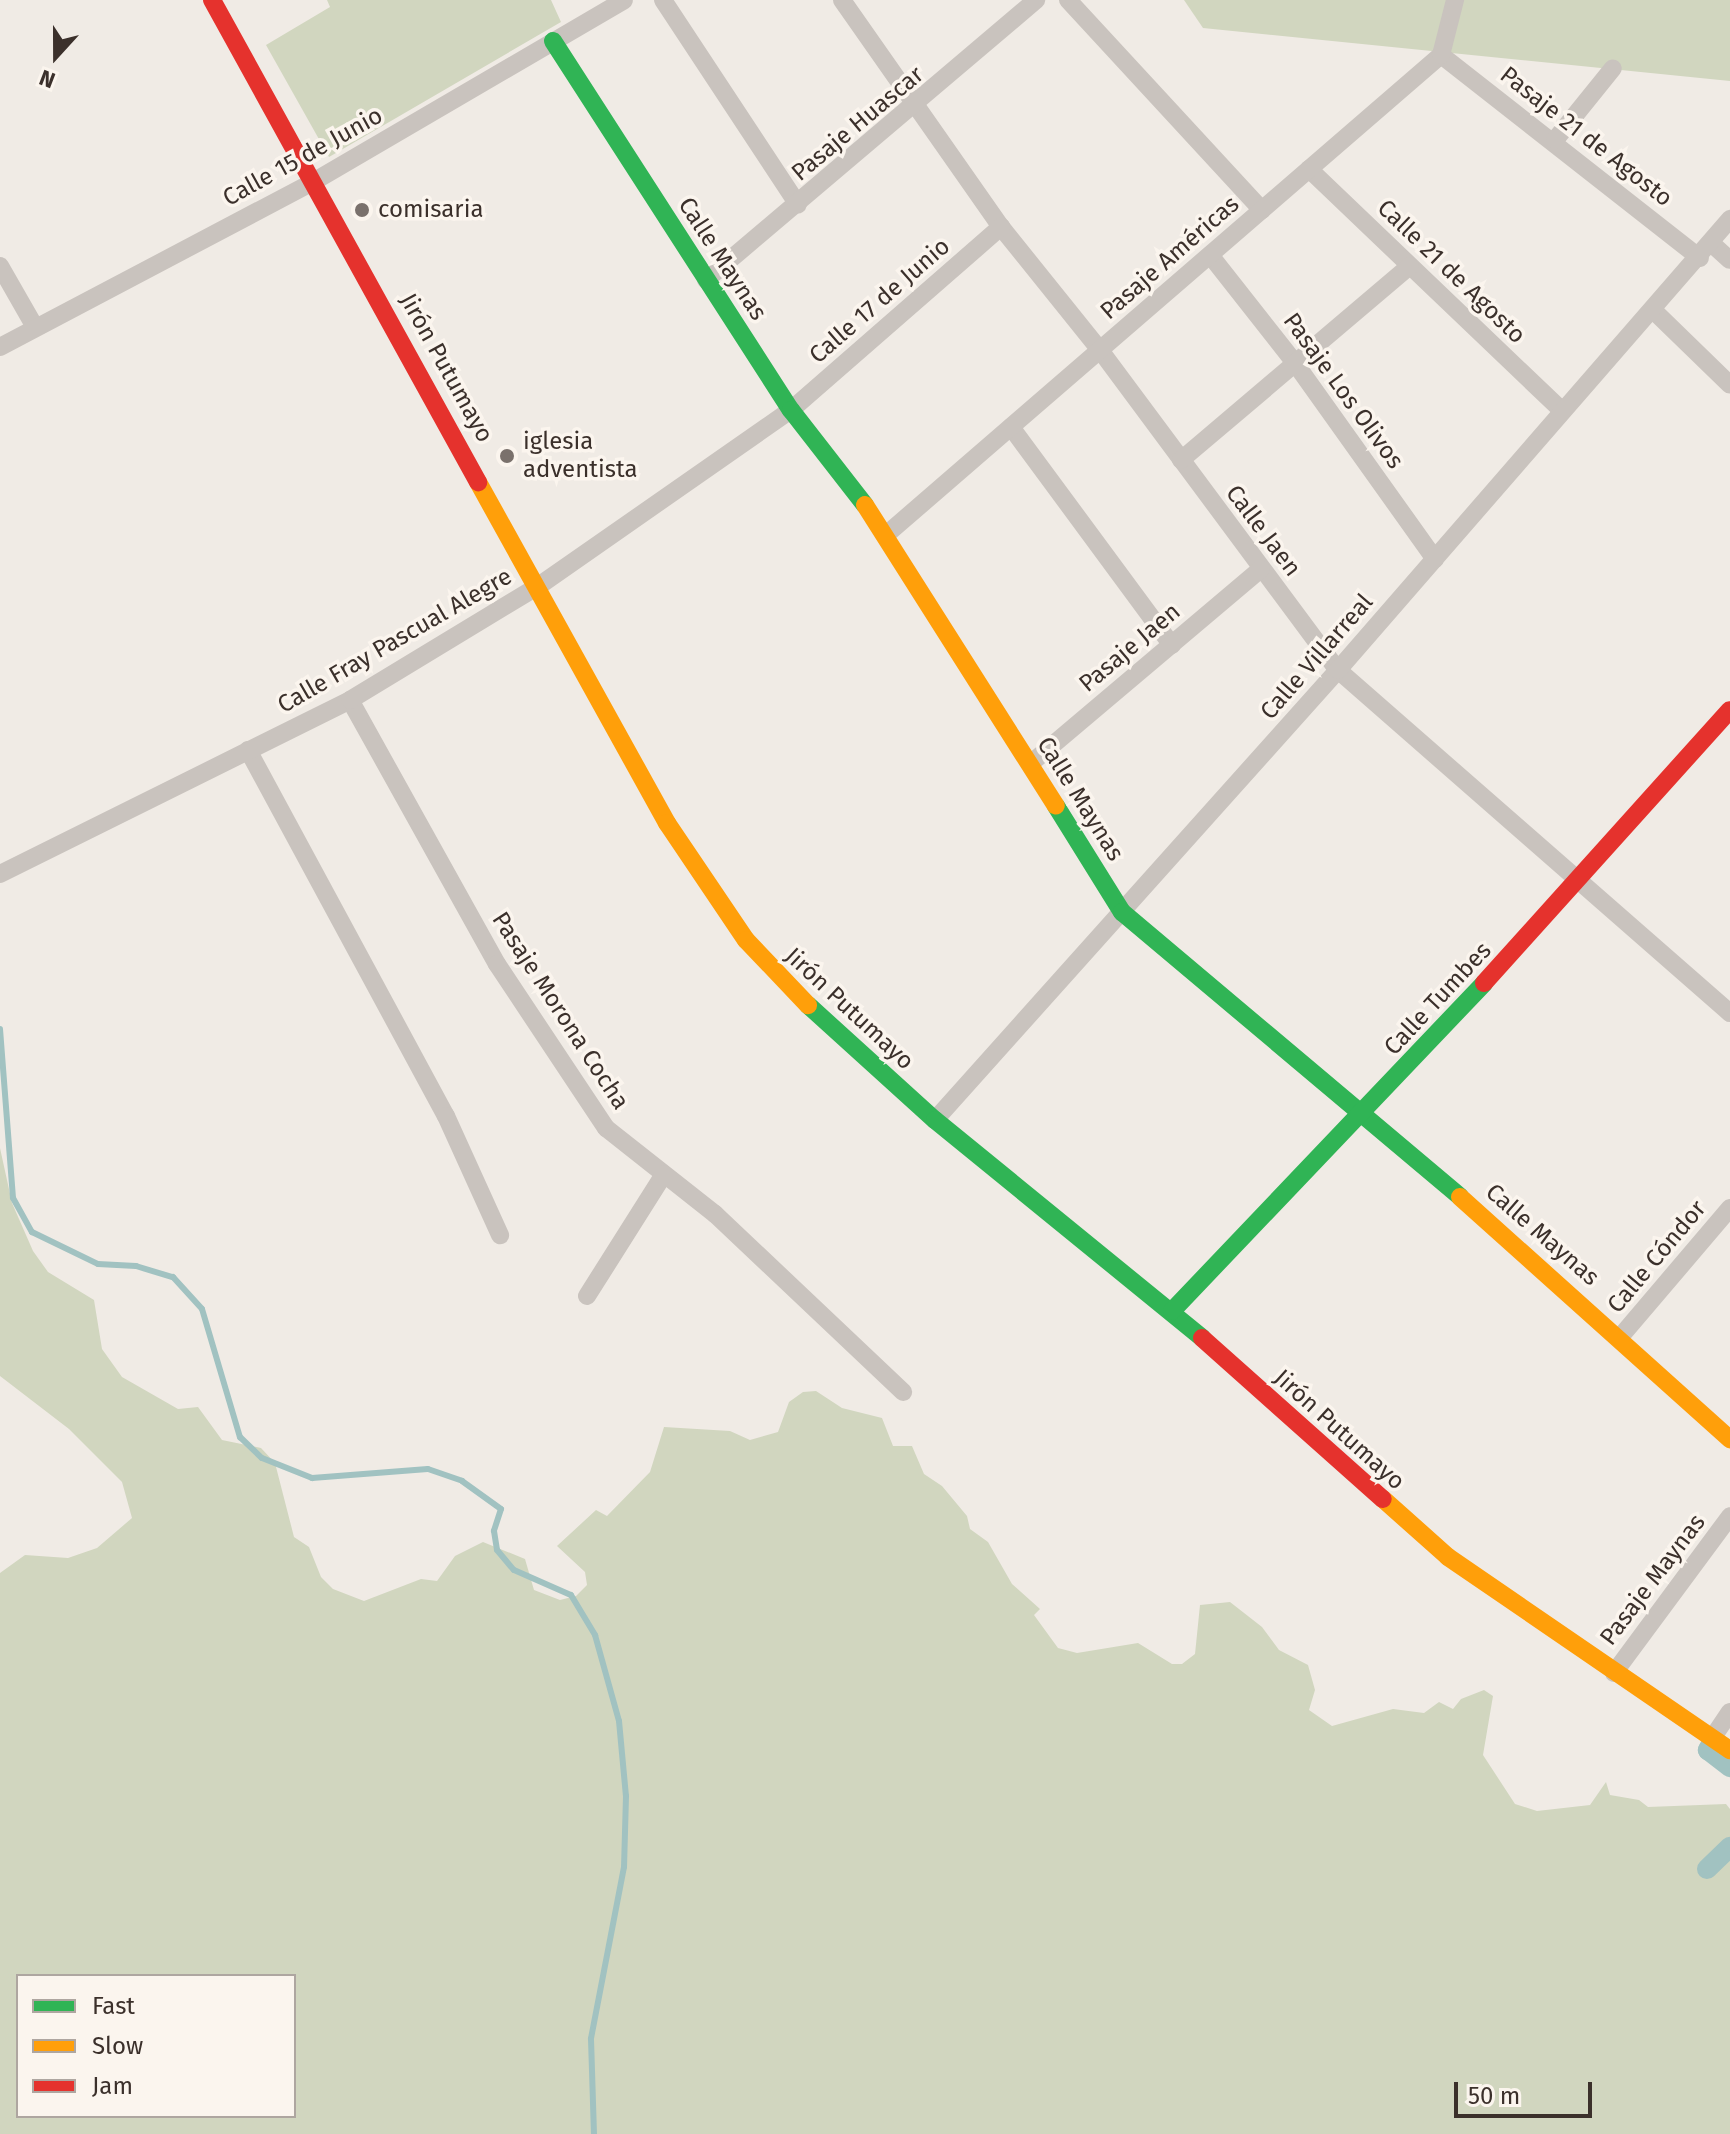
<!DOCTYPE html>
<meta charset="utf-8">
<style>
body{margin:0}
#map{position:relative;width:1730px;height:2134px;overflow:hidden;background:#f0ebe5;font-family:"Fira Sans",sans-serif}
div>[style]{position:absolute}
.green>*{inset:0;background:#d1d6bf}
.stream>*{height:6px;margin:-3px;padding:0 3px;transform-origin:3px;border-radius:3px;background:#a1c2c1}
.canal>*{height:20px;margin:-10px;padding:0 10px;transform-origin:10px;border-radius:10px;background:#a1c2c1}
.street>*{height:18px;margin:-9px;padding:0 9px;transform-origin:9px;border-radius:9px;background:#c9c3be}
.fast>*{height:18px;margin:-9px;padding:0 9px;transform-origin:9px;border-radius:9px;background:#30b455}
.slow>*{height:18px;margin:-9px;padding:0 9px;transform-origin:9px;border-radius:9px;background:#ff9f0a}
.jam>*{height:18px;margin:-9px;padding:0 9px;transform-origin:9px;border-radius:9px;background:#e5322d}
.dots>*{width:22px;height:22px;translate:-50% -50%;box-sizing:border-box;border:4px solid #fbf5ee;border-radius:50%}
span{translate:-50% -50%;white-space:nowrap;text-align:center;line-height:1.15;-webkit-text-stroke:7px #fbf5ee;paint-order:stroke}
.street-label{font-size:24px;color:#3b302b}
.poi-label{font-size:24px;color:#3b302b}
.left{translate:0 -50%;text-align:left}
.legend{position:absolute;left:16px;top:1974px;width:280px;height:144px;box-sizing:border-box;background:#fbf5ee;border:2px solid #aea6a0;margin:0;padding:10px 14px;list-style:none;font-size:24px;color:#3b302b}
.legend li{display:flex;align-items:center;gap:16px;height:40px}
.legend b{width:40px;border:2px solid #aea6a0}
.north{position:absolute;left:16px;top:16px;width:80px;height:80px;-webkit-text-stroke:6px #fbf5ee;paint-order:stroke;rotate:201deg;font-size:22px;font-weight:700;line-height:32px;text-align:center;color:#3b302b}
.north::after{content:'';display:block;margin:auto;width:28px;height:36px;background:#3b302b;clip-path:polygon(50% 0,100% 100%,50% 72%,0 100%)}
.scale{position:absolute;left:1454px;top:2082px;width:138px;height:36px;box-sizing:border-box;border:4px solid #3b302b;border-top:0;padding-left:10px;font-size:24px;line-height:28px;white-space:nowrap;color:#3b302b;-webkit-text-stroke:6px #fbf5ee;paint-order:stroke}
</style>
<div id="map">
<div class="green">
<i style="clip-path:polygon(327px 0,551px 0,561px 22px,329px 157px,266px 45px,330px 7px)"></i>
<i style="clip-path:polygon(1184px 0,1730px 0,1730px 81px,1203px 28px)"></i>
<i style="clip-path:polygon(evenodd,0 1148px,12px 1203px,33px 1251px,48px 1272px,94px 1300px,102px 1349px,122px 1377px,178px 1409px,198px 1407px,222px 1440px,261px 1448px,275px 1463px,294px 1537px,309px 1547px,321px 1577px,333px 1589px,364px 1601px,421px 1579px,437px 1581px,455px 1556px,483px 1542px,525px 1559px,534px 1590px,560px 1600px,576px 1596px,587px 1585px,585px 1572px,557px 1546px,596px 1510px,607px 1516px,650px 1472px,664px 1427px,730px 1431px,750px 1440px,778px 1432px,789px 1402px,803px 1392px,816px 1391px,842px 1408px,882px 1418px,893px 1446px,912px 1446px,924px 1474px,942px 1486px,967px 1516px,970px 1529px,988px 1542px,1012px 1584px,1040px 1609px,1034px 1615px,1058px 1648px,1077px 1653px,1138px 1643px,1172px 1664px,1182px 1664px,1195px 1654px,1200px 1605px,1230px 1602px,1262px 1627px,1279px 1650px,1308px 1665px,1315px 1690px,1309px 1710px,1332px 1726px,1393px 1709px,1424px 1713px,1439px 1702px,1453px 1709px,1461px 1699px,1484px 1690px,1493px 1696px,1483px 1755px,1515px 1804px,1537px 1811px,1590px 1805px,1606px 1782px,1610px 1795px,1639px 1800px,1648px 1807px,1726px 1804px,1730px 1809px,1730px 2134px,0 2134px,0 1573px,25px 1555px,68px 1558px,97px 1548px,132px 1518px,122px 1482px,69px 1429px,0 1376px,0 1148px,18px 1976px,294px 1976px,294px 2116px,18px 2116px,18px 1976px)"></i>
</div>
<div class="stream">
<i style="left:0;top:1029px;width:169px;rotate:85.6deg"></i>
<i style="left:13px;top:1198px;width:39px;rotate:61deg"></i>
<i style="left:32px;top:1232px;width:73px;rotate:25.9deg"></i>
<i style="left:98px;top:1264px;width:38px;rotate:3deg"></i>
<i style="left:136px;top:1266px;width:39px;rotate:17deg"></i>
<i style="left:173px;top:1277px;width:43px;rotate:47.8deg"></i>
<i style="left:202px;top:1309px;width:134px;rotate:73.5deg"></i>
<i style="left:240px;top:1437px;width:30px;rotate:44deg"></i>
<i style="left:262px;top:1458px;width:54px;rotate:21.8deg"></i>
<i style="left:312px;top:1478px;width:116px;rotate:-4.4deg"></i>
<i style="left:428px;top:1469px;width:36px;rotate:19deg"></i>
<i style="left:462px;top:1481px;width:48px;rotate:35.7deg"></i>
<i style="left:501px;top:1509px;width:23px;rotate:108deg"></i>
<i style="left:494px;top:1531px;width:19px;rotate:81deg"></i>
<i style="left:497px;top:1550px;width:26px;rotate:50deg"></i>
<i style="left:514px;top:1570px;width:62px;rotate:23.7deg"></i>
<i style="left:571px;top:1595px;width:47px;rotate:59deg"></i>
<i style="left:595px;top:1635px;width:89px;rotate:74.4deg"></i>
<i style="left:619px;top:1721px;width:75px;rotate:84.7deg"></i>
<i style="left:626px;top:1796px;width:71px;rotate:91.6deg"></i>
<i style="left:624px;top:1867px;width:175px;rotate:100.9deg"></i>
<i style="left:591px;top:2039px;width:95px;rotate:88.2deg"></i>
</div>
<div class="canal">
<i style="left:1711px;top:1744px;width:7px;rotate:117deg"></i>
<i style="left:1708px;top:1750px;width:28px;rotate:38deg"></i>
<i style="left:1707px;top:1869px;width:32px;rotate:-44deg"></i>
</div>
<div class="street">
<i style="left:663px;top:0;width:245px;rotate:56.6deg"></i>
<i style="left:842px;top:0;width:277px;rotate:55deg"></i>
<i style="left:1001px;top:227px;width:158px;rotate:51.2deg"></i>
<i style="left:1100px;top:350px;width:399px;rotate:53.4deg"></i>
<i style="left:1338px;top:670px;width:521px;rotate:41.19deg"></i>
<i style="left:1068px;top:0;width:286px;rotate:47.3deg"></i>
<i style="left:1441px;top:55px;width:329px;rotate:38.1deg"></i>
<i style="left:1555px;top:140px;width:92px;rotate:-51.1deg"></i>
<i style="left:1309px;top:169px;width:349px;rotate:43.7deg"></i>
<i style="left:1711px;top:243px;width:25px;rotate:42deg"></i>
<i style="left:1210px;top:255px;width:137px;rotate:51.8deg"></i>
<i style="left:1295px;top:363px;width:241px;rotate:54.5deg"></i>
<i style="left:0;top:266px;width:70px;rotate:60.2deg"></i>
<i style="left:706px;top:280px;width:433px;rotate:-40.3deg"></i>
<i style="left:1653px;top:310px;width:107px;rotate:44.2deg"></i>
<i style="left:0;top:347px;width:354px;rotate:-27.8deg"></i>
<i style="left:313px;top:182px;width:360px;rotate:-30.3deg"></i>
<i style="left:1011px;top:427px;width:271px;rotate:53.6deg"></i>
<i style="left:1181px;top:460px;width:300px;rotate:-40.3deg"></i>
<i style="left:887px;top:534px;width:732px;rotate:-40.85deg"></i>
<i style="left:1441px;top:55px;width:57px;rotate:-75.7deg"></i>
<i style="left:350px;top:700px;width:302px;rotate:60.9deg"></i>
<i style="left:497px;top:964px;width:197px;rotate:56.4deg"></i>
<i style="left:606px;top:1128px;width:139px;rotate:38.3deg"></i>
<i style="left:715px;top:1214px;width:259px;rotate:43.4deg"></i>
<i style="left:248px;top:750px;width:416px;rotate:61.6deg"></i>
<i style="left:446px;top:1116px;width:131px;rotate:65.6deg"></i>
<i style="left:1030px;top:764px;width:302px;rotate:-40.2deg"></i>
<i style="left:0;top:874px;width:391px;rotate:-26.4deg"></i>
<i style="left:350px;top:700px;width:222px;rotate:-31.2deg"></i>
<i style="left:540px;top:585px;width:306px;rotate:-34.9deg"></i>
<i style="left:791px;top:410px;width:279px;rotate:-41.1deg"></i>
<i style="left:935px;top:1120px;width:604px;rotate:-48.15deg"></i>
<i style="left:1338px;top:670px;width:598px;rotate:-49deg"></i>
<i style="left:587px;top:1296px;width:144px;rotate:-57.7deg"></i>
<i style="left:1621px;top:1336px;width:168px;rotate:-49.6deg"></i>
<i style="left:1614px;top:1673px;width:195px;rotate:-53.5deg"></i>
<i style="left:1713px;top:1737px;width:30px;rotate:-56deg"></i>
</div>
<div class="fast">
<i style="left:553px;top:41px;width:439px;rotate:57.2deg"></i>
<i style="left:791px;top:410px;width:120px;rotate:52.1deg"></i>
<i style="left:1056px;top:806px;width:125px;rotate:58.1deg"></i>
<i style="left:1122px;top:912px;width:442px;rotate:40.1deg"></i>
<i style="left:808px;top:1005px;width:171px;rotate:42.2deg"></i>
<i style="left:935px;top:1120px;width:345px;rotate:39.2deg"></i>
<i style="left:1172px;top:1311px;width:453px;rotate:-46.4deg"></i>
</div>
<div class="slow">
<i style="left:478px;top:482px;width:390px;rotate:61deg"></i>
<i style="left:667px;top:823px;width:141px;rotate:56deg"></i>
<i style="left:746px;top:940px;width:90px;rotate:46.4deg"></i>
<i style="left:865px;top:505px;width:356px;rotate:57.6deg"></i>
<i style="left:1460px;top:1197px;width:363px;rotate:41.9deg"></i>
<i style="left:1383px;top:1499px;width:87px;rotate:41.7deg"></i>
<i style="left:1448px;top:1557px;width:342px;rotate:34.4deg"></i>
</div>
<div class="jam">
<i style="left:212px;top:0;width:551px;rotate:61.11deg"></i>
<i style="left:1484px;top:983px;width:367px;rotate:-48deg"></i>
<i style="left:1202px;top:1338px;width:242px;rotate:41.7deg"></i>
</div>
<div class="dots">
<i style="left:362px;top:210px;background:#7a716c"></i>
<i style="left:507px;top:456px;background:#7a716c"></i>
</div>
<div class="street-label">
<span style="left:858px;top:124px;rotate:-40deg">Pasaje Huascar</span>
<span style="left:1586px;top:137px;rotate:38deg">Pasaje 21 de Agosto</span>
<span style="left:303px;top:157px;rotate:-29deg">Calle 15 de Junio</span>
<span style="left:1170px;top:258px;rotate:-41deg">Pasaje Américas</span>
<span style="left:722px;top:259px;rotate:57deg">Calle Maynas</span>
<span style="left:1451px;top:272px;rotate:44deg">Calle 21 de Agosto</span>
<span style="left:880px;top:301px;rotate:-41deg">Calle 17 de Junio</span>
<span style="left:446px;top:368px;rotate:61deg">Jirón Putumayo</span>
<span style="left:1343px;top:391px;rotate:54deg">Pasaje Los Olivos</span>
<span style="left:1263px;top:531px;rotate:53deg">Calle Jaen</span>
<span style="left:395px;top:641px;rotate:-30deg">Calle Fray Pascual Alegre</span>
<span style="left:1130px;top:648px;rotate:-40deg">Pasaje Jaen</span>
<span style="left:1317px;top:657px;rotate:-49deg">Calle Villarreal</span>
<span style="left:1080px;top:799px;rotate:58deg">Calle Maynas</span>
<span style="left:1438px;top:999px;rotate:-47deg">Calle Tumbes</span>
<span style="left:849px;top:1009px;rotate:43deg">Jirón Putumayo</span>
<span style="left:560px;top:1011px;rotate:57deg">Pasaje Morona Cocha</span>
<span style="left:1542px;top:1235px;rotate:41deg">Calle Maynas</span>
<span style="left:1657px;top:1257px;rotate:-50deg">Calle Cóndor</span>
<span style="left:1339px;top:1430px;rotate:42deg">Jirón Putumayo</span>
<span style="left:1653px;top:1580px;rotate:-53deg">Pasaje Maynas</span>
</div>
<div class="poi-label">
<span class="left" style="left:378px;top:210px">comisaria</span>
<span class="left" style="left:523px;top:456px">iglesia<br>adventista</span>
</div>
<ul class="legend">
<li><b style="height:10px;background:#30b455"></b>Fast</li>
<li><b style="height:10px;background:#ff9f0a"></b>Slow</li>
<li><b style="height:10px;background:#e5322d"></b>Jam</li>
</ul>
<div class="north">N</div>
<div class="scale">50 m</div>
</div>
